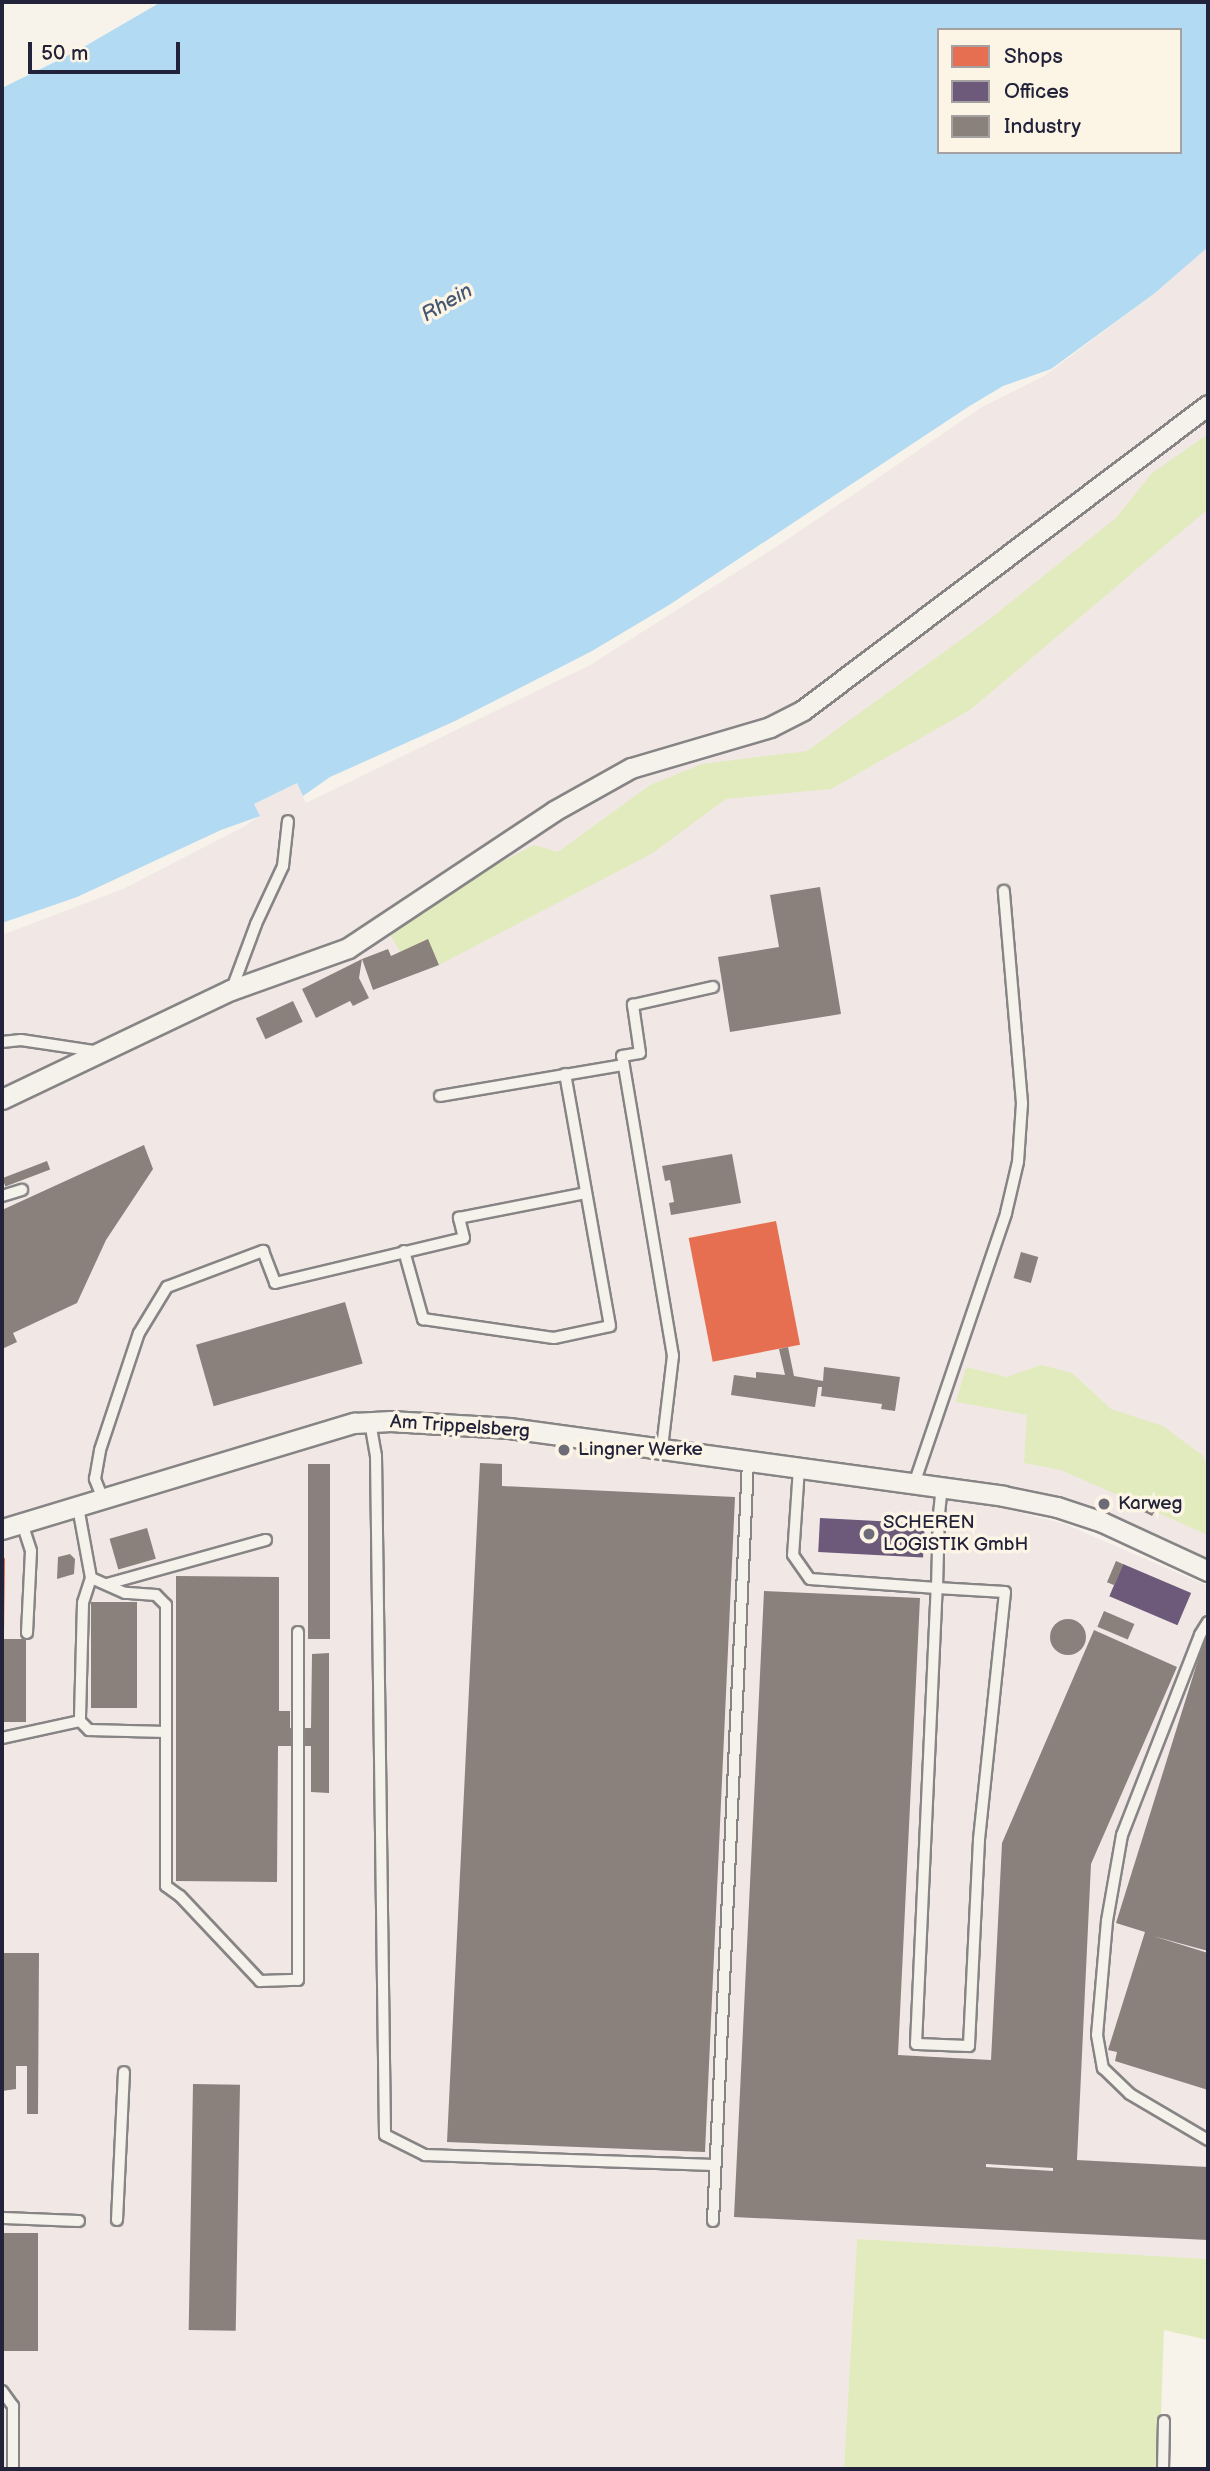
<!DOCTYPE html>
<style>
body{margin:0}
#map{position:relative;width:1210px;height:2471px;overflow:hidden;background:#f7f3ea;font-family:"Balsamiq Sans",sans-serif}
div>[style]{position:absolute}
.built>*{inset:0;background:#f1e8e6}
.green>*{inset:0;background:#e1ebbd}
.water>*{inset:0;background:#b2daf2}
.shops>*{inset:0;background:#e76f51;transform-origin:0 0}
.offices>*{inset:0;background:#6d597a;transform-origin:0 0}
.industry>*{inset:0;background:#8a817c;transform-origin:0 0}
.round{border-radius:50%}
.roads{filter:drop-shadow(2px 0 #868485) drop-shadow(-2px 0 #868485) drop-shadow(0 2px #868485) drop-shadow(0 -2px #868485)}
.service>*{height:10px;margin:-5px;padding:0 5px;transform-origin:5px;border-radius:5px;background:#f5f2ec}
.minor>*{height:19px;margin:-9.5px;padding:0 9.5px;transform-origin:9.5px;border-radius:9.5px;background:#f5f2ec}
.dots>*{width:19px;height:19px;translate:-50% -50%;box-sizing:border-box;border:4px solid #fcf5e5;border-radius:50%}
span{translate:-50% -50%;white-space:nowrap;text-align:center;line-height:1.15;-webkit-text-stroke:7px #fcf5e5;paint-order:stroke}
.street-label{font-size:19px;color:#22223b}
.poi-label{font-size:19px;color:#22223b}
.left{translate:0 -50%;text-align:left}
.water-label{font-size:21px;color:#445673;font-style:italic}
.frame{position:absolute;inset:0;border:4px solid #22223b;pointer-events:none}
.legend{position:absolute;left:937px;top:28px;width:245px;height:126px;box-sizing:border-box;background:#fcf5e5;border:2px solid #a5a1a1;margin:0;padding:9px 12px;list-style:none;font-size:21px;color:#22223b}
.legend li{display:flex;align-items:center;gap:14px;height:35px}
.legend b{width:35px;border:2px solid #a5a1a1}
.scale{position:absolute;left:28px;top:42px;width:152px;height:32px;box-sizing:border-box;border:4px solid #22223b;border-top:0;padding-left:9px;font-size:21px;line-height:24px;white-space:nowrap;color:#22223b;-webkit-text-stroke:5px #fcf5e5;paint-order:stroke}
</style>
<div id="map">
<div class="built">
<i style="clip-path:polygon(1208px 247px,1208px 1563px,1082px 1508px,1027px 1490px,814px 1458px,455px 1413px,352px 1414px,2px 1521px,2px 935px,125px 888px,181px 859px,245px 826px,259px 816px,254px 804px,297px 783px,306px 803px,590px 665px,779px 545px,982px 407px,1044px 376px,1155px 293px)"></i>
<i style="clip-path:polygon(404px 1430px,517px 1437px,995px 1506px,1065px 1524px,1208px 1586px,1208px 2259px,857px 2239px,844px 2469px,2px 2469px,2px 1539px,358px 1431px)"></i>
</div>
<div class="green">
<i style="clip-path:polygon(1208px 434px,1208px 509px,970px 710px,831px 789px,726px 799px,651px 854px,439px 965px,428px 940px,400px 952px,390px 934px,490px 868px,534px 845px,558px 852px,650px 785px,702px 764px,807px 751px,991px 618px,1117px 517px,1151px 474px)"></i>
<i style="clip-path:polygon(1041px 1365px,1072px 1373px,1111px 1409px,1163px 1426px,1202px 1455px,1208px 1467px,1208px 1535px,1061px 1470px,1024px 1463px,1027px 1415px,956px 1402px,966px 1367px,1007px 1377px)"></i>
<i style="clip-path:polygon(857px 2239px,1208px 2259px,1208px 2340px,1164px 2330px,1159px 2469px,844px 2469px)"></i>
</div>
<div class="water">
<i style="clip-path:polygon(evenodd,161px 2px,1208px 2px,1208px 247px,1155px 293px,1051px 369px,1003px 386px,968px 407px,669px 605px,592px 651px,455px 721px,330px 777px,303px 796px,297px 783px,254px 804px,260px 816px,221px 830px,77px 897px,2px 923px,2px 88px,75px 52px,161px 2px,939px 30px,1180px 30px,1180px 152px,939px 152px,939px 30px)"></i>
</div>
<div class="shops">
<i style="left:776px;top:1221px;width:126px;height:89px;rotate:79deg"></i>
<i style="clip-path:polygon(5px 1558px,4px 1637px,2px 1637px,2px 1559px)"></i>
</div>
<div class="offices">
<i style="left:820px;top:1518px;width:105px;height:34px;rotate:3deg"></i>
<i style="left:1123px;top:1564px;width:74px;height:35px;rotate:23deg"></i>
</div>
<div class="industry">
<i style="clip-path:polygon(820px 887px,841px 1014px,730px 1032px,718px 957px,779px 947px,770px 895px)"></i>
<i style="clip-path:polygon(428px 939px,439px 965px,373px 990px,362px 959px,388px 949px,391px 956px)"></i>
<i style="clip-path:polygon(362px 959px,359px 978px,369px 998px,353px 1006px,350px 1001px,316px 1018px,302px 989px)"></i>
<i style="left:293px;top:1001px;width:23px;height:41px;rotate:65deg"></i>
<i style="clip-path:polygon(144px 1145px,153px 1169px,106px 1240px,77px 1303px,13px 1333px,17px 1342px,2px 1349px,2px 1210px)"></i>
<i style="clip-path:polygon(732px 1154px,741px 1203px,671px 1215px,669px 1203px,674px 1202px,670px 1180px,665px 1181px,662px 1166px)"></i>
<i style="left:47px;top:1161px;width:9px;height:48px;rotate:69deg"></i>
<i style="left:1021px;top:1252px;width:18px;height:27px;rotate:16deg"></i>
<i style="left:345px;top:1302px;width:64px;height:155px;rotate:74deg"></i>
<i style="clip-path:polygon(788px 1347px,794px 1376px,823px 1381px,824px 1367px,900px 1377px,895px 1411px,881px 1409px,882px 1404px,821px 1396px,822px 1387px,818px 1387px,815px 1407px,731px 1395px,734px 1375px,756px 1378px,756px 1372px,785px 1375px,779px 1349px)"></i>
<i style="clip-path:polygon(480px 1463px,502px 1464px,502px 1486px,735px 1497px,705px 2152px,447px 2142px)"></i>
<i style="left:330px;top:1464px;width:175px;height:22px;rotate:90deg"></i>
<i style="clip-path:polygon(1143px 1506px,1155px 1511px,1152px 1516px,1140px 1510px)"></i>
<i style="left:147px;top:1528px;width:32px;height:39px;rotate:74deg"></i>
<i style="clip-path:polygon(70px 1554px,75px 1559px,74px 1574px,57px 1579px,58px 1557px)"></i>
<i style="left:1116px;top:1561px;width:8px;height:23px;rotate:23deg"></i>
<i style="clip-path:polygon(176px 1576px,279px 1577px,279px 1711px,290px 1711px,290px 1728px,311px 1728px,312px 1654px,329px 1653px,329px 1793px,311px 1792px,311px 1746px,278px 1746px,277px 1882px,176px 1881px)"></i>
<i style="clip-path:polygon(evenodd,764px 1591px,920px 1598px,898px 2055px,991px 2060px,1002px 1843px,1094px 1630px,1177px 1667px,1091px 1864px,1077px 2160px,1208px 2167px,1208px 2240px,734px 2217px,764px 1591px,986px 2164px,1053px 2168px,1053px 2171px,986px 2167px,986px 2164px)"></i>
<i style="left:91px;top:1602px;width:46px;height:106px"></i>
<i style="left:1104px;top:1611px;width:33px;height:17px;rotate:23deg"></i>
<i class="round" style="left:1050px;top:1619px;width:36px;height:36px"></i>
<i style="clip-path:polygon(1208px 1628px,1208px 1951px,1153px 1936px,1208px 1953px,1208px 2090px,1115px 2061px,1117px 2052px,1108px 2050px,1145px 1932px,1116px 1923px)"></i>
<i style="left:2px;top:1639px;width:24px;height:83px"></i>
<i style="clip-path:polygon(2px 1953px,39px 1953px,38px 2114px,27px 2114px,27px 2066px,16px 2066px,16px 2089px,2px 2091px)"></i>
<i style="left:193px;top:2084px;width:47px;height:246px;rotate:1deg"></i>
<i style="left:2px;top:2233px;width:36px;height:118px"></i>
</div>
<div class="roads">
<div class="service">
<i style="left:233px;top:986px;width:66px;rotate:-69.6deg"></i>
<i style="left:256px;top:924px;width:64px;rotate:-65deg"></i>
<i style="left:283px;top:866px;width:45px;rotate:-83.7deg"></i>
<i style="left:2px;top:1042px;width:19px;rotate:-6deg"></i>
<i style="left:21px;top:1040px;width:75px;rotate:8.5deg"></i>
<i style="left:440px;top:1096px;width:186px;rotate:-9.6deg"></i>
<i style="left:2px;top:1196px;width:21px;rotate:-17deg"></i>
<i style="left:404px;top:1251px;width:71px;rotate:74.4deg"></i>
<i style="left:423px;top:1319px;width:132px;rotate:8.3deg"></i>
<i style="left:554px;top:1338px;width:57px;rotate:-12.1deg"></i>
<i style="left:610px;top:1326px;width:256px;rotate:-100.1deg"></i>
<i style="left:370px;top:1422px;width:35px;rotate:80deg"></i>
<i style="left:376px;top:1456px;width:679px;rotate:89.24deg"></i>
<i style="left:385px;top:2135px;width:45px;rotate:26.6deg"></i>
<i style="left:425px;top:2155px;width:289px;rotate:2deg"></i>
<i style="left:662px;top:1448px;width:93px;rotate:-83.2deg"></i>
<i style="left:673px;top:1356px;width:304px;rotate:-99.6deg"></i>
<i style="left:622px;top:1056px;width:18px;rotate:-9deg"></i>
<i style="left:640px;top:1053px;width:49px;rotate:-98.3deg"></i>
<i style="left:633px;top:1005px;width:82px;rotate:-12.7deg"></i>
<i style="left:799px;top:1468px;width:87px;rotate:93.9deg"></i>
<i style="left:793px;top:1555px;width:29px;rotate:55deg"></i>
<i style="left:810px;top:1579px;width:127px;rotate:4.1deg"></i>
<i style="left:937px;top:1588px;width:68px;rotate:3.4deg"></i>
<i style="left:1005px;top:1592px;width:249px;rotate:96deg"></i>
<i style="left:979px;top:1840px;width:206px;rotate:92.8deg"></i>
<i style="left:969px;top:2046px;width:53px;rotate:-177.8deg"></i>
<i style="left:916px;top:2044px;width:456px;rotate:-87.4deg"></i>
<i style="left:937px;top:1588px;width:74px;rotate:-88.5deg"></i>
<i style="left:939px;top:1514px;width:27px;rotate:-84deg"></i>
<i style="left:914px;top:1484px;width:286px;rotate:-71.2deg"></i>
<i style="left:1006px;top:1213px;width:52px;rotate:-76.8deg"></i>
<i style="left:1018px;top:1162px;width:59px;rotate:-86.1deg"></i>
<i style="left:1022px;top:1103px;width:213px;rotate:-94.9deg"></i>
<i style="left:103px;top:1499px;width:22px;rotate:-112deg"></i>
<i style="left:95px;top:1479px;width:29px;rotate:-80deg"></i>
<i style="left:100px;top:1450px;width:123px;rotate:-71.6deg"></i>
<i style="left:139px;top:1333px;width:54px;rotate:-58.7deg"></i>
<i style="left:167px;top:1287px;width:103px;rotate:-20.6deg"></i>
<i style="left:263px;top:1251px;width:34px;rotate:69deg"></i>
<i style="left:275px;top:1283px;width:194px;rotate:-13.4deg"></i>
<i style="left:464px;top:1238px;width:21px;rotate:-104deg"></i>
<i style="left:459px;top:1218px;width:129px;rotate:-11.1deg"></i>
<i style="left:78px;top:1507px;width:72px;rotate:79.6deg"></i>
<i style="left:91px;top:1578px;width:26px;rotate:108deg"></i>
<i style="left:83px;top:1603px;width:118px;rotate:91.5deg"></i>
<i style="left:80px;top:1721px;width:13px;rotate:45deg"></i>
<i style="left:89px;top:1730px;width:77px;rotate:1.5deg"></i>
<i style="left:166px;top:1732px;width:127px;rotate:-90deg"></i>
<i style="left:166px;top:1605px;width:14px;rotate:-135deg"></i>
<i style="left:156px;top:1595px;width:31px;rotate:-176deg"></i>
<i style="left:125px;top:1593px;width:37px;rotate:-156deg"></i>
<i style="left:22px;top:1523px;width:29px;rotate:72deg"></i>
<i style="left:31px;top:1551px;width:82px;rotate:92.8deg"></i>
<i style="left:107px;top:1584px;width:165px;rotate:-15.5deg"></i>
<i style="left:1208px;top:1622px;width:15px;rotate:122deg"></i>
<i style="left:1200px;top:1635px;width:215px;rotate:111.3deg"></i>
<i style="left:1122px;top:1835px;width:87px;rotate:99.9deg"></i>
<i style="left:1107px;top:1921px;width:114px;rotate:95deg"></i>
<i style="left:1097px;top:2035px;width:34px;rotate:80deg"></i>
<i style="left:1103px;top:2068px;width:37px;rotate:44deg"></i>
<i style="left:1130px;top:2094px;width:91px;rotate:30.5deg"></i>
<i style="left:166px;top:1732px;width:154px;rotate:90deg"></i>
<i style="left:166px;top:1886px;width:17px;rotate:36deg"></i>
<i style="left:180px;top:1896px;width:117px;rotate:46.7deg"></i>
<i style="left:260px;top:1981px;width:38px;rotate:-2deg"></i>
<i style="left:298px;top:1980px;width:348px;rotate:-90deg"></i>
<i style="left:2px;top:1738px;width:80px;rotate:-12.3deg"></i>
<i style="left:2px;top:2218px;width:77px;rotate:2.2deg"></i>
<i style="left:117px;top:2220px;width:148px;rotate:-87.3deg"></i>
<i style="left:713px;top:2221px;width:761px;rotate:-87.36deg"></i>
<i style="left:2px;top:2391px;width:19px;rotate:54deg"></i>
<i style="left:13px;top:2406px;width:63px;rotate:90deg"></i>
<i style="left:1163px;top:2469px;width:48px;rotate:-88.8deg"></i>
</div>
<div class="minor">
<i style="left:2px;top:1099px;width:254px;rotate:-25.5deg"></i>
<i style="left:231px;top:990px;width:124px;rotate:-19.7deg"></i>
<i style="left:348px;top:948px;width:247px;rotate:-33.6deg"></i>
<i style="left:554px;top:811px;width:88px;rotate:-29.2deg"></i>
<i style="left:631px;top:768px;width:145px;rotate:-16.4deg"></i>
<i style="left:770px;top:727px;width:37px;rotate:-27deg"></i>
<i style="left:803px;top:710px;width:507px;rotate:-36.98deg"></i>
<i style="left:2px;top:1529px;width:368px;rotate:-16.8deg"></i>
<i style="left:354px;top:1423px;width:37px;rotate:-3deg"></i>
<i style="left:391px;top:1421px;width:118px;rotate:3.4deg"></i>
<i style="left:509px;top:1428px;width:499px;rotate:7.8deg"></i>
<i style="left:1003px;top:1496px;width:55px;rotate:11.5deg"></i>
<i style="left:1057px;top:1507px;width:47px;rotate:18.4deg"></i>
<i style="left:1102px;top:1522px;width:117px;rotate:24.8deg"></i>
</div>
</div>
<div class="dots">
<i style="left:564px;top:1450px;background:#6d6b78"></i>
<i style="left:1104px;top:1504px;background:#6d6b78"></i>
<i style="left:869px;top:1534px;background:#6d6b78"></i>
</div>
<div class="street-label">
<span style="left:460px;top:1427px;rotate:4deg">Am Trippelsberg</span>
</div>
<div class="poi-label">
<span class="left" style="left:578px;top:1450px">Lingner Werke</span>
<span class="left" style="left:1118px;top:1504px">Karweg</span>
<span class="left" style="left:883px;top:1534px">SCHEREN<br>LOGISTIK GmbH</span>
</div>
<div class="water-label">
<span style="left:447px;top:303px;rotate:-30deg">Rhein</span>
</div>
<div class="frame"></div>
<ul class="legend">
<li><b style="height:19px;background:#e76f51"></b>Shops</li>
<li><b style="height:19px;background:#6d597a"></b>Offices</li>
<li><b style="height:19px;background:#8a817c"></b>Industry</li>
</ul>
<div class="scale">50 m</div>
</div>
